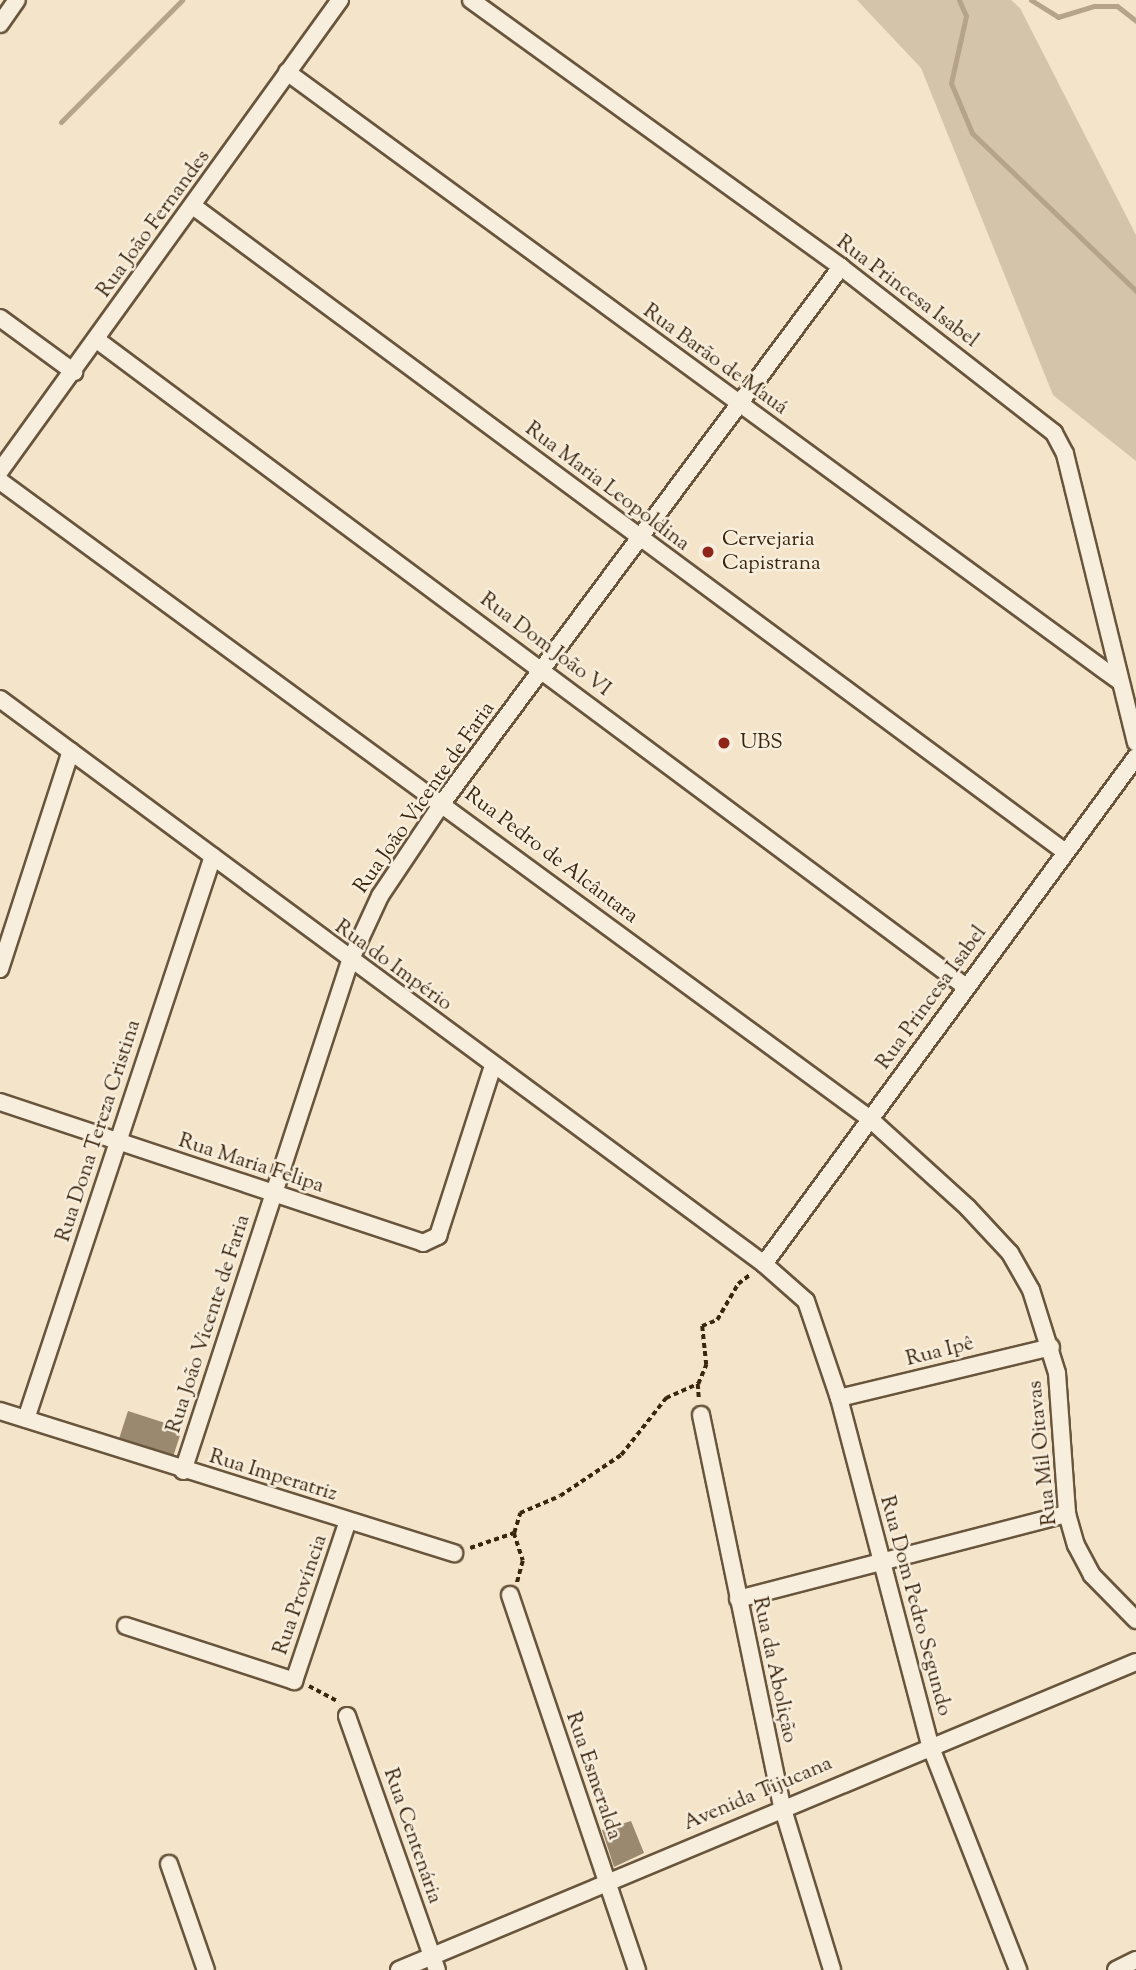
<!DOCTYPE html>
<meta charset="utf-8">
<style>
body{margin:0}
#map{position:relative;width:1136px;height:1970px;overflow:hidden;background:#f4e5ca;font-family:"Sorts Mill Goudy",serif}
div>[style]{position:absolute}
.green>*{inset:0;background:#d4c4aa}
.stream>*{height:5px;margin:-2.5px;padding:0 2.5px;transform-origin:2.5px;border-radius:2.5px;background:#b5a48a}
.building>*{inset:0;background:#9b896f;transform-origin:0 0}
.path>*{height:3.5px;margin-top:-1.75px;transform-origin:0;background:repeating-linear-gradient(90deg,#3a250d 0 5px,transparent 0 8.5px)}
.roads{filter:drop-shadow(2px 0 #68553c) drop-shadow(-2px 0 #68553c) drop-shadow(0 2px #68553c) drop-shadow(0 -2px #68553c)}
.minor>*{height:16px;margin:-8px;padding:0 8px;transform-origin:8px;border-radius:8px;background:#f8eedd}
.dots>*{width:19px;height:19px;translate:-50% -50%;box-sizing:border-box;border:4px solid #f8eedd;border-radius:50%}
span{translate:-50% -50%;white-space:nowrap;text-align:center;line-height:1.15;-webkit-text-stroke:5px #f8eedd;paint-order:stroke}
.street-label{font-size:21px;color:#3a250d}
.poi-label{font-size:21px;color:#3a250d}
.left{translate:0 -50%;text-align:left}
</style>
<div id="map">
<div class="green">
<i style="clip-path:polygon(857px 0,1011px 0,1020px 8px,1136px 235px,1136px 461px,1053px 395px,921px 68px)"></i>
</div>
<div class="stream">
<i style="left:959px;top:0;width:17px;rotate:66deg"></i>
<i style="left:966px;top:16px;width:69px;rotate:102.6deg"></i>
<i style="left:951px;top:83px;width:54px;rotate:67.2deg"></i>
<i style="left:972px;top:133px;width:228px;rotate:43.9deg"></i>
<i style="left:1031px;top:0;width:32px;rotate:32deg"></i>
<i style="left:1058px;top:17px;width:38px;rotate:-17deg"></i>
<i style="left:1094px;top:6px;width:23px"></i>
<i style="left:1117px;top:6px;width:24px;rotate:38deg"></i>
<i style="left:61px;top:122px;width:172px;rotate:-45.2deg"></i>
</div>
<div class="building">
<i style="left:128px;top:1411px;width:57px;height:28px;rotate:18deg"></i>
<i style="clip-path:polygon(631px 1821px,644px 1853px,614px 1867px,602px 1830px)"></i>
</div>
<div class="path">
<i style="left:698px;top:1384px;width:15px;rotate:86deg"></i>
<i style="left:514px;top:1533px;width:21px;rotate:-73deg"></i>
<i style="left:520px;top:1513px;width:43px;rotate:-23deg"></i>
<i style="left:560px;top:1496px;width:73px;rotate:-33.9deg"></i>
<i style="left:621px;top:1455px;width:73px;rotate:-51.7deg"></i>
<i style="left:666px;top:1398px;width:35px;rotate:-24deg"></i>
<i style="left:698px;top:1384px;width:21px;rotate:-67deg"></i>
<i style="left:706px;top:1365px;width:39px;rotate:-96deg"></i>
<i style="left:702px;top:1326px;width:16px;rotate:-22deg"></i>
<i style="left:717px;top:1320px;width:42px;rotate:-59.7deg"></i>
<i style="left:738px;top:1284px;width:16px;rotate:-38deg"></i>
<i style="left:470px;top:1548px;width:46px;rotate:-18.8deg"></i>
<i style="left:514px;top:1533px;width:29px;rotate:72deg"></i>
<i style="left:523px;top:1561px;width:23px;rotate:105deg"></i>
<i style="left:309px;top:1686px;width:34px;rotate:28deg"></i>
</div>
<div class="roads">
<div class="minor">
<i style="left:471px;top:0;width:456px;rotate:35.8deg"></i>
<i style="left:841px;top:267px;width:270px;rotate:37.9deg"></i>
<i style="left:1054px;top:433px;width:24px;rotate:62deg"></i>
<i style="left:1065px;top:454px;width:297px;rotate:76.2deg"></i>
<i style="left:0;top:24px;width:29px;rotate:-55deg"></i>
<i style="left:287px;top:72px;width:1031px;rotate:36.2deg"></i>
<i style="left:193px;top:206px;width:1084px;rotate:36.52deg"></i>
<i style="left:0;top:318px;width:92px;rotate:36.1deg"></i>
<i style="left:97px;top:340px;width:1083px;rotate:36.67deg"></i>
<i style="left:0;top:471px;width:581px;rotate:-54.18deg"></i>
<i style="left:0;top:481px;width:1079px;rotate:36.25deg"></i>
<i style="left:870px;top:1119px;width:132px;rotate:42.2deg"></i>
<i style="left:968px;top:1208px;width:62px;rotate:47deg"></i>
<i style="left:1010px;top:1253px;width:43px;rotate:60.4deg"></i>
<i style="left:1031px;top:1290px;width:87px;rotate:72.6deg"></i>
<i style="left:1057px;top:1373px;width:141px;rotate:85.9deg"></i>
<i style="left:1067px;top:1514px;width:32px;rotate:74deg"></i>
<i style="left:1076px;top:1545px;width:34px;rotate:62deg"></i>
<i style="left:1092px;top:1575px;width:63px;rotate:45.6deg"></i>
<i style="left:0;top:699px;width:950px;rotate:36.48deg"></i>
<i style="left:764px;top:1264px;width:56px;rotate:41.4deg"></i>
<i style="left:806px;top:1301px;width:102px;rotate:71.2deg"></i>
<i style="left:839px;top:1398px;width:359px;rotate:75.3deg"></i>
<i style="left:930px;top:1745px;width:242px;rotate:68.6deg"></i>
<i style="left:0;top:969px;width:229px;rotate:-72deg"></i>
<i style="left:0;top:1102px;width:446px;rotate:18.4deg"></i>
<i style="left:423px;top:1243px;width:17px;rotate:-25deg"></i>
<i style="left:438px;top:1236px;width:179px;rotate:-72.1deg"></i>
<i style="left:764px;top:1264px;width:629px;rotate:-53.73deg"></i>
<i style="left:839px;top:1398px;width:218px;rotate:-13.5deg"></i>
<i style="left:0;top:1411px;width:476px;rotate:17.4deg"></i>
<i style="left:701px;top:1415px;width:399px;rotate:78.3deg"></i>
<i style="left:782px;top:1806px;width:171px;rotate:73deg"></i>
<i style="left:26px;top:1419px;width:593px;rotate:-71.63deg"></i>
<i style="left:183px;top:1471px;width:537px;rotate:-71.87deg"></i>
<i style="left:350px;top:961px;width:72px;rotate:-65.2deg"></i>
<i style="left:380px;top:896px;width:113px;rotate:-56.2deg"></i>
<i style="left:443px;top:802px;width:667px;rotate:-53.35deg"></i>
<i style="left:510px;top:1595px;width:396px;rotate:71.3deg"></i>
<i style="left:738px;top:1599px;width:340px;rotate:-14.5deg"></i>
<i style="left:126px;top:1626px;width:177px;rotate:18.1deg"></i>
<i style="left:294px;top:1681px;width:169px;rotate:-71.4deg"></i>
<i style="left:347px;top:1716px;width:269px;rotate:70.5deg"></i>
<i style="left:169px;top:1864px;width:112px;rotate:70.8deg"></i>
<i style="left:399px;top:1970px;width:799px;rotate:-22.68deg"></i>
<i style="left:1116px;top:1970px;width:22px;rotate:-27deg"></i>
</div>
</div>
<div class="dots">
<i style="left:708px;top:552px;background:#8f2418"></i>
<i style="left:724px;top:743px;background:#8f2418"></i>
</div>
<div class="street-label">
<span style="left:154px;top:224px;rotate:-54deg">Rua João Fernandes</span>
<span style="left:907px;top:292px;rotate:37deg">Rua Princesa Isabel</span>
<span style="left:715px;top:360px;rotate:36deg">Rua Barão de Mauá</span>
<span style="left:607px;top:487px;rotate:37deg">Rua Maria Leopoldina</span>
<span style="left:545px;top:645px;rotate:37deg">Rua Dom João VI</span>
<span style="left:425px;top:798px;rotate:-55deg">Rua João Vicente de Faria</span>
<span style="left:551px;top:856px;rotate:37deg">Rua Pedro de Alcântara</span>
<span style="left:393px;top:966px;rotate:36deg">Rua do Império</span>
<span style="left:932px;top:998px;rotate:-54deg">Rua Princesa Isabel</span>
<span style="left:99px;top:1131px;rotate:-72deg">Rua Dona Tereza Cristina</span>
<span style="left:251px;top:1164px;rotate:18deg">Rua Maria Felipa</span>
<span style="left:209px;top:1324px;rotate:-72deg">Rua João Vicente de Faria</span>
<span style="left:940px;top:1352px;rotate:-14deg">Rua Ipê</span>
<span style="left:1043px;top:1453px;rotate:-96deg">Rua Mil Oitavas</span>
<span style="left:273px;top:1476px;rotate:17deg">Rua Imperatriz</span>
<span style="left:301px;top:1595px;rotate:-71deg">Rua Província</span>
<span style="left:915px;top:1606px;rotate:75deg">Rua Dom Pedro Segundo</span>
<span style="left:774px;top:1670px;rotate:78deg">Rua da Abolição</span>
<span style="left:593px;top:1776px;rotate:71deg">Rua Esmeralda</span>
<span style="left:758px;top:1794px;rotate:-23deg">Avenida Tijucana</span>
<span style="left:412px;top:1836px;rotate:71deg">Rua Centenária</span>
</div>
<div class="poi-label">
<span class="left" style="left:722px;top:552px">Cervejaria<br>Capistrana</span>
<span class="left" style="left:740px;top:743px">UBS</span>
</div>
</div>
